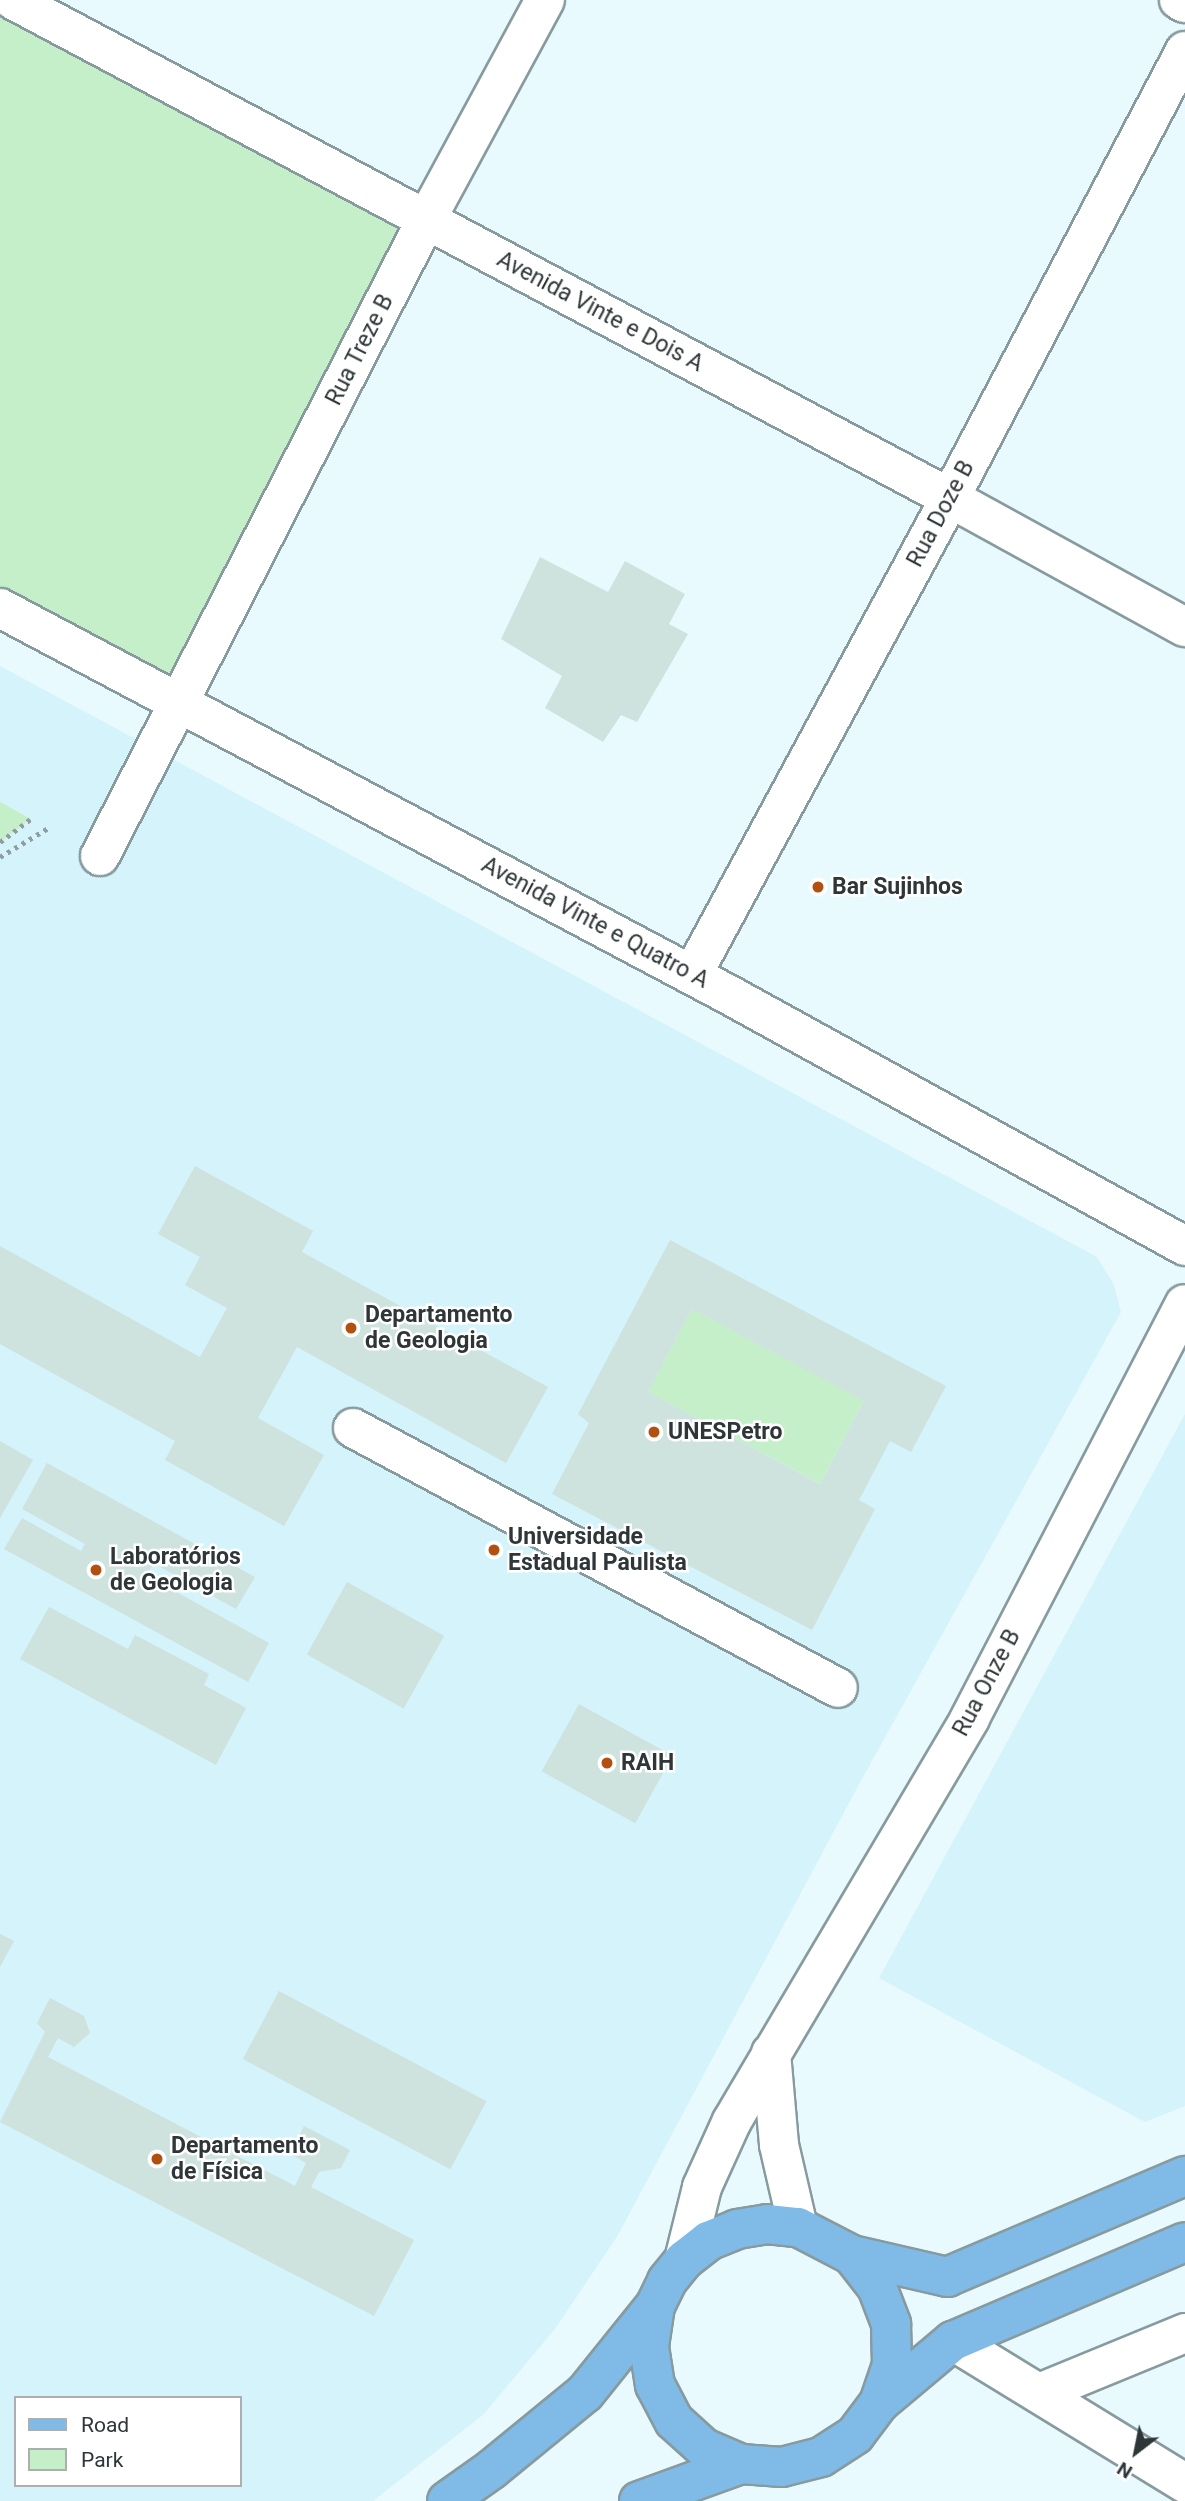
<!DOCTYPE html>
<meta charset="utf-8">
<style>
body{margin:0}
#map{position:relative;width:1185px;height:2501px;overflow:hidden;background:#e9fafe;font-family:Roboto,sans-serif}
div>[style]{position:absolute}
.built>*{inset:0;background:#d4f3fa}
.green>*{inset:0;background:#c5efc8;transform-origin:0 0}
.building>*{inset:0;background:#cee2de;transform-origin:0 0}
.path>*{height:4.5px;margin-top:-2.25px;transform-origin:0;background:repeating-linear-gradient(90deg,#919ea1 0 3.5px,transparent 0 8.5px)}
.roads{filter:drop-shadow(2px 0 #879b9f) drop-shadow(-2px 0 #879b9f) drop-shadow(0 2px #879b9f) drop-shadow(0 -2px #879b9f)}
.minor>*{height:38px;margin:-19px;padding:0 19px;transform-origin:19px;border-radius:19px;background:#fff}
.major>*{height:38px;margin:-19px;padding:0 19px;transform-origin:19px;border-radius:19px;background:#80bae6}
.dots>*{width:19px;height:19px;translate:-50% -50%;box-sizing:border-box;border:4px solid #fff;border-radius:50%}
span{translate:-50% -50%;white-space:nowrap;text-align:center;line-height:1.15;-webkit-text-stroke:5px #fff;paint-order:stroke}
.street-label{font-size:23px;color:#2e3638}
.poi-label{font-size:23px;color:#2e3638;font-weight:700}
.left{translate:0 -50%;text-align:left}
.legend{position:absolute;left:14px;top:2396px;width:228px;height:91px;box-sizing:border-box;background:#fff;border:2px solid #abafaf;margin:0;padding:9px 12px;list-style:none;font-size:21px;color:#2e3638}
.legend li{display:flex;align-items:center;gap:14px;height:35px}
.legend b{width:35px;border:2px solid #abafaf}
.north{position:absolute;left:1101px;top:2417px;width:70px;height:70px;-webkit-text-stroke:5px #fff;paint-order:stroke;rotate:212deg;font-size:19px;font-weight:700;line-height:28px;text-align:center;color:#2e3638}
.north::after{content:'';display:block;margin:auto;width:24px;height:32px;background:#2e3638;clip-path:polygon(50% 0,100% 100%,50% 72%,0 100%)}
</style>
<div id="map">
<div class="built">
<i style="clip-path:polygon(evenodd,0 666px,1097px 1257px,1114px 1285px,1121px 1312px,857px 1788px,618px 2235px,555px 2329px,484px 2414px,373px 2501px,0 2501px,0 666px,16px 2398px,240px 2398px,240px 2485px,16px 2485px,16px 2398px)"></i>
<i style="clip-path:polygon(1185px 1414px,1185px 2106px,1145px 2122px,879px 1978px)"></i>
</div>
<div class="green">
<i style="clip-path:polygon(0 0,426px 220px,180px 703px,0 608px)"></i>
<i style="clip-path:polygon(0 802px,31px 819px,0 842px)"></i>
<i style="left:692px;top:1309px;width:195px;height:94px;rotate:28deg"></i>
</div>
<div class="building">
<i style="clip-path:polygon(540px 557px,608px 592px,625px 561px,685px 594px,669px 624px,688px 634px,637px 722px,621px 715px,603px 742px,545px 708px,562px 676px,501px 639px)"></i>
<i style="clip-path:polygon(195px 1166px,313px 1231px,302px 1252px,548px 1387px,506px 1463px,297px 1347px,258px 1418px,324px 1455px,284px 1526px,165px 1460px,175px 1441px,0 1344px,0 1246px,200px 1357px,227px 1308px,185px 1285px,200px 1257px,158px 1234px)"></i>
<i style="clip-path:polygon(evenodd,670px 1240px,946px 1386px,911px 1452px,890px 1441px,859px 1500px,875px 1509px,812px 1630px,552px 1494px,589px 1423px,578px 1414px,670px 1240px,692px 1309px,864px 1401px,820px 1484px,648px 1392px,692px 1309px)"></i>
<i style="clip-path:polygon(0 1441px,33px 1460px,0 1518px)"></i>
<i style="clip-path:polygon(47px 1463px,255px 1577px,236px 1609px,153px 1563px,147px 1576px,269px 1643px,248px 1682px,4px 1549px,22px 1518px,81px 1551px,85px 1544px,22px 1509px)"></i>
<i style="left:347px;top:1582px;width:111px;height:83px;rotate:29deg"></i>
<i style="clip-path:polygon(49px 1607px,128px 1649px,135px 1635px,209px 1674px,204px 1685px,246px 1708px,216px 1765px,20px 1659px)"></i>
<i style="left:579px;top:1704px;width:107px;height:77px;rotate:29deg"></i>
<i style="clip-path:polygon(0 1934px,14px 1941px,0 1967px)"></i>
<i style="left:279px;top:1991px;width:235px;height:77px;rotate:28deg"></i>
<i style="clip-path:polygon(50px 1998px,84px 2016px,90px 2033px,74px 2047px,58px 2038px,48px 2057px,295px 2186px,306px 2163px,290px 2154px,304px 2126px,350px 2150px,341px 2168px,319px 2172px,311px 2187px,414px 2240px,374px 2316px,0 2122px,45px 2032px,37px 2023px)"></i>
</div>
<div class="path">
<i style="left:0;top:842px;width:39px;rotate:-37deg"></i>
<i style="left:0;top:857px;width:56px;rotate:-31.1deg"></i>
</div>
<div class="roads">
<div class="minor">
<i style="left:13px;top:0;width:1061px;rotate:27.99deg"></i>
<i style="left:950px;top:498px;width:268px;rotate:28.8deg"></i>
<i style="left:1179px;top:0;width:7px;rotate:27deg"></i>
<i style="left:0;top:608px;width:830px;rotate:27.95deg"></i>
<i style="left:733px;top:997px;width:516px;rotate:28.85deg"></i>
<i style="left:100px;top:856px;width:715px;rotate:-62.86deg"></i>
<i style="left:426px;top:220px;width:250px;rotate:-61.6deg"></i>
<i style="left:692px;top:975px;width:542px;rotate:-61.59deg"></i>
<i style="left:950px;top:498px;width:505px;rotate:-62.27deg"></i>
<i style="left:353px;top:1428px;width:550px;rotate:28.19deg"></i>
<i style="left:771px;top:2053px;width:92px;rotate:85deg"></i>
<i style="left:779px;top:2145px;width:84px;rotate:77deg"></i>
<i style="left:684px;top:2260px;width:75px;rotate:-76.1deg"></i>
<i style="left:702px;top:2187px;width:72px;rotate:-65.6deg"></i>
<i style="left:732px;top:2121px;width:468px;rotate:-59.4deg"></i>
<i style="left:970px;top:1718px;width:466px;rotate:-62.6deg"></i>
<i style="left:953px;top:2341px;width:272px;rotate:31.5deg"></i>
<i style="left:1039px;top:2393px;width:158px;rotate:-22.3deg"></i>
</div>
<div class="major">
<i style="left:852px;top:2255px;width:98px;rotate:13deg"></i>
<i style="left:947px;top:2277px;width:259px;rotate:-23deg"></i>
<i style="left:879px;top:2403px;width:97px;rotate:-40deg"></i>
<i style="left:953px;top:2341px;width:252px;rotate:-23.1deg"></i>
<i style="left:447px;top:2501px;width:55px;rotate:-35.4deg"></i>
<i style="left:492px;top:2469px;width:120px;rotate:-39.3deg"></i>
<i style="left:585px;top:2393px;width:112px;rotate:-51.2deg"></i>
<i style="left:655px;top:2306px;width:28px;rotate:-64deg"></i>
<i style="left:667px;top:2281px;width:27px;rotate:-51deg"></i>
<i style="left:684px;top:2260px;width:31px;rotate:-38deg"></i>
<i style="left:708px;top:2241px;width:31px;rotate:-22deg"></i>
<i style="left:737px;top:2229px;width:30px;rotate:-9deg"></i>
<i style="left:767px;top:2224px;width:31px;rotate:6deg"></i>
<i style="left:798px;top:2227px;width:61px;rotate:27.4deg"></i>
<i style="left:852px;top:2255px;width:41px;rotate:52deg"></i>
<i style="left:877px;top:2287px;width:40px;rotate:69deg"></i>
<i style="left:891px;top:2324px;width:41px;rotate:88.6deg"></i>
<i style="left:892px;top:2365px;width:40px;rotate:108.9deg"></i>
<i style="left:879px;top:2403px;width:40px;rotate:127deg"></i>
<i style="left:855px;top:2435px;width:40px;rotate:147.1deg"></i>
<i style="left:821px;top:2457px;width:40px;rotate:165.6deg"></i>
<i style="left:782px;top:2467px;width:41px;rotate:-175.8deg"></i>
<i style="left:741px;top:2464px;width:40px;rotate:-156.6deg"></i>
<i style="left:704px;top:2448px;width:40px;rotate:-138deg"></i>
<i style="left:674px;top:2421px;width:41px;rotate:-117.8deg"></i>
<i style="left:655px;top:2385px;width:39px;rotate:-99deg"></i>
<i style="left:649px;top:2346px;width:40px;rotate:-81.5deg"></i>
<i style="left:639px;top:2501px;width:109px;rotate:-19.9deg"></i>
</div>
</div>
<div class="dots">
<i style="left:818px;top:887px;background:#b25012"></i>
<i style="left:351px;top:1328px;background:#b25012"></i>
<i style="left:654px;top:1432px;background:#b25012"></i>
<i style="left:494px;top:1550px;background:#b25012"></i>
<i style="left:96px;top:1570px;background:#b25012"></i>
<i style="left:607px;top:1763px;background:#b25012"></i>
<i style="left:157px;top:2159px;background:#b25012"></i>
</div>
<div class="street-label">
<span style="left:600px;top:312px;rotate:28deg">Avenida Vinte e Dois A</span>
<span style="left:360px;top:350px;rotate:-63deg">Rua Treze B</span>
<span style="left:941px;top:514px;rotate:-62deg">Rua Doze B</span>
<span style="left:595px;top:923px;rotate:28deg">Avenida Vinte e Quatro A</span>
<span style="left:987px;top:1683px;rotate:-62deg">Rua Onze B</span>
</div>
<div class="poi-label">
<span class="left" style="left:832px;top:887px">Bar Sujinhos</span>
<span class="left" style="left:365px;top:1328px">Departamento<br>de Geologia</span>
<span class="left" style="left:668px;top:1432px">UNESPetro</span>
<span class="left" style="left:508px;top:1550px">Universidade<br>Estadual Paulista</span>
<span class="left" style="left:110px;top:1570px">Laboratórios<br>de Geologia</span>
<span class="left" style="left:621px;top:1763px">RAIH</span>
<span class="left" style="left:171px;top:2159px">Departamento<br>de Física</span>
</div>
<ul class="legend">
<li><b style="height:9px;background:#80bae6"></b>Road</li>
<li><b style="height:19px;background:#c5efc8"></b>Park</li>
</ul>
<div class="north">N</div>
</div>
